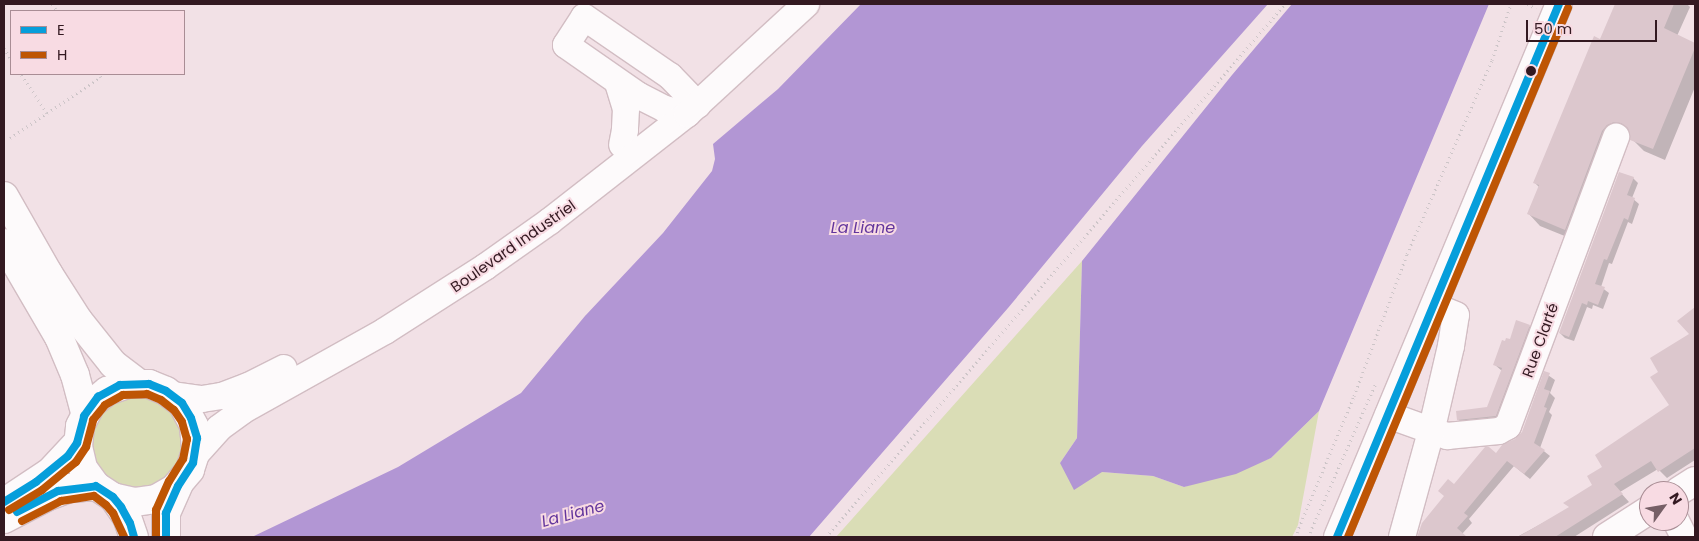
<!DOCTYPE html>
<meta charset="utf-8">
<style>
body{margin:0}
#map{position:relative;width:1699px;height:541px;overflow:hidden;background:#f2e1e6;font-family:Poppins,sans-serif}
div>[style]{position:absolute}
.green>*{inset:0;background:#daddb6}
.round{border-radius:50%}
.water>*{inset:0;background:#b296d4}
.shadow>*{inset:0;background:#0003}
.building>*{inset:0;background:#dcc7cd}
.path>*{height:3px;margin-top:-1.5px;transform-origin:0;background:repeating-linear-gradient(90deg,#cdc5c8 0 1px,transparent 0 5px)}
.roads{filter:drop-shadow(1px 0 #d2bdc3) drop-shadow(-1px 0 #d2bdc3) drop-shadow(0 1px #d2bdc3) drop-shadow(0 -1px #d2bdc3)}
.minor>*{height:26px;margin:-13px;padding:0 13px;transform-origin:13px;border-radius:13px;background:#fdfafb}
.major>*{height:28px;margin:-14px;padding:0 14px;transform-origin:14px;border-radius:14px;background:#fdfafb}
.highway>*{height:28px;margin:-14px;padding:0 14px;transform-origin:14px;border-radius:14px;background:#fdfafb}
.bus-1>*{height:8px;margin:-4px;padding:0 4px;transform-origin:4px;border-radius:4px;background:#069edb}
.bus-2>*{height:8px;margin:-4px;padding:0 4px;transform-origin:4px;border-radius:4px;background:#be5504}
.dots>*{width:14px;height:14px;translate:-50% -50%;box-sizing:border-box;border:2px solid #f8dbe3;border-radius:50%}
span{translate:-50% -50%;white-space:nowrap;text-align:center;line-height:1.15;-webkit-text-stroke:4px #f8dbe3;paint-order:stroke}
.street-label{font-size:15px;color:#331921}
.water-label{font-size:16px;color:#62359c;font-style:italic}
.frame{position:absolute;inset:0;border:5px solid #331921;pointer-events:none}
.legend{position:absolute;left:10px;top:10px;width:175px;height:65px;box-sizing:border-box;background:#f8dbe3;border:1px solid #a98d95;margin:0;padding:6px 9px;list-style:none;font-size:15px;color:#331921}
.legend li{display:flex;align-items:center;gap:10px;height:25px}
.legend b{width:25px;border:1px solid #a98d95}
.north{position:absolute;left:1639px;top:481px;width:50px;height:50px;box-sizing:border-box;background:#f8dbe3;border:1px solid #a98d95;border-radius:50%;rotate:58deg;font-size:14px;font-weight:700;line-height:20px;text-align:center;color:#331921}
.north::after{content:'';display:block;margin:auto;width:18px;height:22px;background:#765f66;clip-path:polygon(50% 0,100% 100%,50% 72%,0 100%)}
.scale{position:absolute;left:1526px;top:20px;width:131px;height:22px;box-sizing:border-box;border:2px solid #331921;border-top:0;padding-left:6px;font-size:15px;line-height:18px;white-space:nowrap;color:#331921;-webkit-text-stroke:4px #f8dbe3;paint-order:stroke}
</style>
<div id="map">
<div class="green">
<i style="clip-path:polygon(1082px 261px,1077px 438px,1060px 463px,1102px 472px,1153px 476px,1184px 487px,1271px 458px,1319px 411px,1298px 525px,1292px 537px,836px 537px)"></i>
<i class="round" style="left:91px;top:397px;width:92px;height:92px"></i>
</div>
<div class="water">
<i style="clip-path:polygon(861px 4px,1268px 4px,1142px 146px,1008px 308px,809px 537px,252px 537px,398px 467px,521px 393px,585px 316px,663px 233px,712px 171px,715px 159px,713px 144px,778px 89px)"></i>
<i style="clip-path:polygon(1292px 4px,1489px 4px,1319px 411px,1271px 458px,1236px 474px,1184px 487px,1153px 476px,1102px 472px,1074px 490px,1060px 463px,1077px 438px,1082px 261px,1232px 75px)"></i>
</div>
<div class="shadow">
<i style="clip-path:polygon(1634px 4px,1687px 4px,1690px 7px,1677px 36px,1695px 45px,1695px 87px,1665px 160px,1644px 151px,1632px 139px,1630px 134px,1626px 133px,1577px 241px,1540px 226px,1529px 214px,1539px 187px,1534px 182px,1601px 40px,1628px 17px)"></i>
<i style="clip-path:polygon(1633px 178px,1638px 183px,1632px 198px,1639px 204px,1632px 224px,1628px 222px,1612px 264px,1609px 263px,1601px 287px,1609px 293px,1603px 309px,1593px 305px,1592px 309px,1587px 307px,1574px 341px,1565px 338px,1560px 333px)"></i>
<i style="clip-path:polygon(1695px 308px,1695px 460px,1667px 478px,1658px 469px,1620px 492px,1629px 502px,1574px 537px,1517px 537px,1570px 508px,1594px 485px,1604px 468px,1670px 405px,1660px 372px,1691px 334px,1679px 321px)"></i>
<i style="clip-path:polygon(1529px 326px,1536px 332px,1502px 422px,1465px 426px,1458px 419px,1488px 408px,1502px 371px,1494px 364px,1506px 343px)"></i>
<i style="clip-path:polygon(1545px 373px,1555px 380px,1550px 393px,1555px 398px,1549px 412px,1552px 415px,1540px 448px,1550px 456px,1530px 479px,1514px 466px,1469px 519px,1472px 523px,1462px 534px,1465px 537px,1418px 537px,1423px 523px,1454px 486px,1517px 440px,1523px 432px)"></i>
</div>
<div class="building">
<i style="clip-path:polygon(1615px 4px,1674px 4px,1664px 28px,1695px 43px,1695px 48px,1653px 149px,1630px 140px,1628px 128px,1621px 123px,1614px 122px,1607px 125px,1602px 131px,1565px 230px,1527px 214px,1539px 185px,1533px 183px,1594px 36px,1600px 39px)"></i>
<i style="clip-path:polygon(1619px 172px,1634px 177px,1627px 195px,1635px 198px,1628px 220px,1624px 218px,1607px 260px,1604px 259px,1595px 284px,1605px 287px,1598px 305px,1588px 301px,1587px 305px,1582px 303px,1569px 337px,1559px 333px)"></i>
<i style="clip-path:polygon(1695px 307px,1695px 448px,1658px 472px,1651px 461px,1614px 484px,1623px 494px,1555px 537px,1518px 537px,1569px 507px,1563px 503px,1592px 485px,1587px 476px,1602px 467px,1595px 455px,1669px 405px,1650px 377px,1658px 372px,1650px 358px,1689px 334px,1677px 321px)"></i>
<i style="clip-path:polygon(1516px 320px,1530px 325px,1496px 416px,1457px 420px,1456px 411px,1487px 407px,1502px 368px,1493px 365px,1502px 340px,1505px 341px,1506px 338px,1510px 339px)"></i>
<i style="clip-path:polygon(1544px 371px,1550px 373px,1544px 389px,1550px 391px,1544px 407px,1547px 408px,1534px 443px,1545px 450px,1524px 474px,1507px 461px,1464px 513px,1468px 516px,1457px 528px,1467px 537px,1417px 537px,1422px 523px,1444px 496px,1438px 491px,1448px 479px,1454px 484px,1485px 447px,1489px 447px,1496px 453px,1502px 445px,1515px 439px,1522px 432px)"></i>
</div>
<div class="path">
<i style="left:52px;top:4px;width:9px;rotate:54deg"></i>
<i style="left:1527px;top:4px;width:10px;rotate:24deg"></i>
<i style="left:4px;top:48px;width:13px;rotate:58deg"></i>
<i style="left:47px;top:113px;width:65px;rotate:-33.7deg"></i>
<i style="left:101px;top:77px;width:4px;rotate:-124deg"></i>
<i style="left:10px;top:138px;width:45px;rotate:-34deg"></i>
<i style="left:47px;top:113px;width:47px;rotate:-123.7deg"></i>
<i style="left:826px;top:537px;width:703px;rotate:-49.27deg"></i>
<i style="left:1295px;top:537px;width:153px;rotate:-67.3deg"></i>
<i style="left:1354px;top:396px;width:152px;rotate:-69.5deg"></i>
<i style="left:1407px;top:254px;width:212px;rotate:-66.3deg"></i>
<i style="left:1492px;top:60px;width:59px;rotate:-71.3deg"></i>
<i style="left:1308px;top:537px;width:168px;rotate:-66.2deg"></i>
</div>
<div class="roads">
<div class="minor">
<i style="left:618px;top:83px;width:27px;rotate:73deg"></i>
<i style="left:626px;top:109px;width:21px;rotate:93deg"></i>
<i style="left:625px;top:130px;width:15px;rotate:101deg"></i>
<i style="left:687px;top:114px;width:23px;rotate:-167deg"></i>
<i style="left:665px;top:109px;width:29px;rotate:-153deg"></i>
<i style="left:639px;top:96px;width:89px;rotate:-145.1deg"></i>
<i style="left:566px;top:45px;width:33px;rotate:-57deg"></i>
<i style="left:584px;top:17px;width:104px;rotate:34.5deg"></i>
<i style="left:670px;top:76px;width:40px;rotate:46deg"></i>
<i style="left:173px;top:395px;width:29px;rotate:8deg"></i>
<i style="left:202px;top:399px;width:20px;rotate:-9deg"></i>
<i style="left:222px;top:396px;width:28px;rotate:-21deg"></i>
<i style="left:248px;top:386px;width:40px;rotate:-26.6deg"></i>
<i style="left:1388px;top:415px;width:63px;rotate:19.6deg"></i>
<i style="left:1447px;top:436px;width:52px;rotate:-5.5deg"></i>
<i style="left:1499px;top:431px;width:10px;rotate:-29deg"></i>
<i style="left:1508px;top:426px;width:309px;rotate:-69.5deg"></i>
<i style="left:195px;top:455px;width:36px;rotate:-48deg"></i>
<i style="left:219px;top:428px;width:29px;rotate:-36deg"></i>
<i style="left:242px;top:411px;width:164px;rotate:-29.2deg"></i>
<i style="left:385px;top:331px;width:119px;rotate:-32.6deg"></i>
<i style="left:485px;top:267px;width:80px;rotate:-35.3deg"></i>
<i style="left:550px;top:221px;width:174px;rotate:-38deg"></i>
<i style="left:687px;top:114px;width:162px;rotate:-42.7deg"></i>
<i style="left:1676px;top:521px;width:18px;rotate:63deg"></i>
<i style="left:1337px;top:537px;width:577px;rotate:-67.39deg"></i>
<i style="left:1402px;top:537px;width:109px;rotate:-74.6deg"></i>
<i style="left:1431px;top:432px;width:88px;rotate:-76.9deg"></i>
<i style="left:1451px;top:346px;width:31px;rotate:-81deg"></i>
<i style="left:1456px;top:315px;width:24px;rotate:-158deg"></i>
</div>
<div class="major">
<i style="left:1679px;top:491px;width:19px;rotate:-32deg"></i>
<i style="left:14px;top:496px;width:43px;rotate:-33.7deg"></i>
<i style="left:50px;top:472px;width:40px;rotate:-47deg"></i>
<i style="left:4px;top:519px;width:47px;rotate:-27.6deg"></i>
<i style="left:46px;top:497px;width:26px;rotate:-21deg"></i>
<i style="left:70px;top:488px;width:26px;rotate:-4deg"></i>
<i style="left:96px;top:486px;width:20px;rotate:33deg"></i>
<i style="left:1607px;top:537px;width:50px;rotate:-32.7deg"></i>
</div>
<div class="highway">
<i style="left:4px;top:196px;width:89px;rotate:60.3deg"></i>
<i style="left:48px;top:273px;width:56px;rotate:57.4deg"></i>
<i style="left:78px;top:320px;width:56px;rotate:51.5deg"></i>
<i style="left:113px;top:364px;width:31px;rotate:37deg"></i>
<i style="left:4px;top:243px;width:109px;rotate:59.7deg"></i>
<i style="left:59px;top:337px;width:41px;rotate:67.2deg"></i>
<i style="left:75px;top:375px;width:39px;rotate:75deg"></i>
<i style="left:96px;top:486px;width:22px;rotate:-126deg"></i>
<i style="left:83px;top:468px;width:23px;rotate:-103deg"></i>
<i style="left:78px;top:446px;width:20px;rotate:-84deg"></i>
<i style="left:80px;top:426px;width:25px;rotate:-63deg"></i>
<i style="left:91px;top:404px;width:21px;rotate:-39deg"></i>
<i style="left:107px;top:391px;width:21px;rotate:-19deg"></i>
<i style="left:127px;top:384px;width:22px"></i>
<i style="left:149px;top:384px;width:18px;rotate:22deg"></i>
<i style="left:166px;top:391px;width:20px;rotate:37deg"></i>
<i style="left:182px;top:403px;width:26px;rotate:62deg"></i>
<i style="left:194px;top:426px;width:25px;rotate:85deg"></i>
<i style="left:196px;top:451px;width:20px;rotate:108deg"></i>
<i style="left:190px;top:470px;width:23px;rotate:130deg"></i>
<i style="left:175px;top:488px;width:22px;rotate:150deg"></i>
<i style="left:156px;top:499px;width:22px;rotate:172deg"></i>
<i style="left:134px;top:502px;width:22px;rotate:-167deg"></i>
<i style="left:113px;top:497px;width:24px;rotate:55deg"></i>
<i style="left:127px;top:517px;width:21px;rotate:71deg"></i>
<i style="left:166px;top:537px;width:24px;rotate:-90deg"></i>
<i style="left:166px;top:513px;width:30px;rotate:-66deg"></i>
</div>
</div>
<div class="bus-1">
<i style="left:4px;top:502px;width:38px;rotate:-32deg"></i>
<i style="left:36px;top:482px;width:41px;rotate:-39.1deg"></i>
<i style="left:68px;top:456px;width:16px;rotate:-55deg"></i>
<i style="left:77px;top:443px;width:28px;rotate:-75deg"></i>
<i style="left:84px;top:416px;width:24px;rotate:-54deg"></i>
<i style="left:98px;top:397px;width:25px;rotate:-29deg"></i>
<i style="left:120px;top:385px;width:29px;rotate:-2deg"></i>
<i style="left:149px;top:384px;width:18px;rotate:22deg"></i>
<i style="left:166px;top:391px;width:20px;rotate:37deg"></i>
<i style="left:182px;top:403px;width:17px;rotate:59deg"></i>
<i style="left:191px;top:418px;width:21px;rotate:73deg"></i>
<i style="left:197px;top:438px;width:25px;rotate:99deg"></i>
<i style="left:193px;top:463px;width:27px;rotate:123deg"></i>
<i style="left:178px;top:486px;width:30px;rotate:114deg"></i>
<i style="left:166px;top:513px;width:24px;rotate:90deg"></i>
<i style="left:17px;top:512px;width:46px;rotate:-27.1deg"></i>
<i style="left:58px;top:491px;width:38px;rotate:-7deg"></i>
<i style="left:96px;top:486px;width:20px;rotate:33deg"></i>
<i style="left:113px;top:497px;width:13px;rotate:51deg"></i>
<i style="left:121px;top:507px;width:18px;rotate:61deg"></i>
<i style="left:130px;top:523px;width:15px;rotate:74deg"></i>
<i style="left:1337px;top:537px;width:577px;rotate:-67.39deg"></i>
</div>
<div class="bus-2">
<i style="left:9px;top:510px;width:39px;rotate:-31deg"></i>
<i style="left:42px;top:490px;width:44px;rotate:-39.5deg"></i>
<i style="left:76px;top:462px;width:18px;rotate:-56deg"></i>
<i style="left:86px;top:447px;width:28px;rotate:-75deg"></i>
<i style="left:93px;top:420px;width:19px;rotate:-51deg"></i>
<i style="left:105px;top:405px;width:21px;rotate:-29deg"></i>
<i style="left:123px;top:395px;width:24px;rotate:-2deg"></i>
<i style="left:147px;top:394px;width:15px;rotate:23deg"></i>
<i style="left:161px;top:400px;width:16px;rotate:38deg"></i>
<i style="left:174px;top:410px;width:14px;rotate:56deg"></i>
<i style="left:182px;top:422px;width:18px;rotate:74deg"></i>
<i style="left:187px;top:439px;width:20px;rotate:101deg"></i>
<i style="left:183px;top:459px;width:26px;rotate:122deg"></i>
<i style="left:169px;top:481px;width:32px;rotate:114deg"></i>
<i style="left:156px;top:510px;width:27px;rotate:90deg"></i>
<i style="left:22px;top:521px;width:44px;rotate:-27.1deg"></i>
<i style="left:61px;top:501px;width:33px;rotate:-9deg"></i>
<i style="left:94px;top:496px;width:15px;rotate:37deg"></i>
<i style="left:106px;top:505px;width:11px;rotate:49deg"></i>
<i style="left:113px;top:513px;width:26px;rotate:65deg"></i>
<i style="left:1348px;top:537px;width:573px;rotate:-67.42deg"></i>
</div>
<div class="dots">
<i style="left:1531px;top:71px;background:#331921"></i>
</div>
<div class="street-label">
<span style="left:513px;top:246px;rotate:-35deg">Boulevard Industriel</span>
<span style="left:1540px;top:340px;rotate:-70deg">Rue Clarté</span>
</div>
<div class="water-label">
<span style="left:863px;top:228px">La Liane</span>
<span style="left:573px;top:514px;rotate:-15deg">La Liane</span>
</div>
<div class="frame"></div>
<ul class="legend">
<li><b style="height:6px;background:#069edb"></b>E</li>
<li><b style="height:6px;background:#be5504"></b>H</li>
</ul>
<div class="north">N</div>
<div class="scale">50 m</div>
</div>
